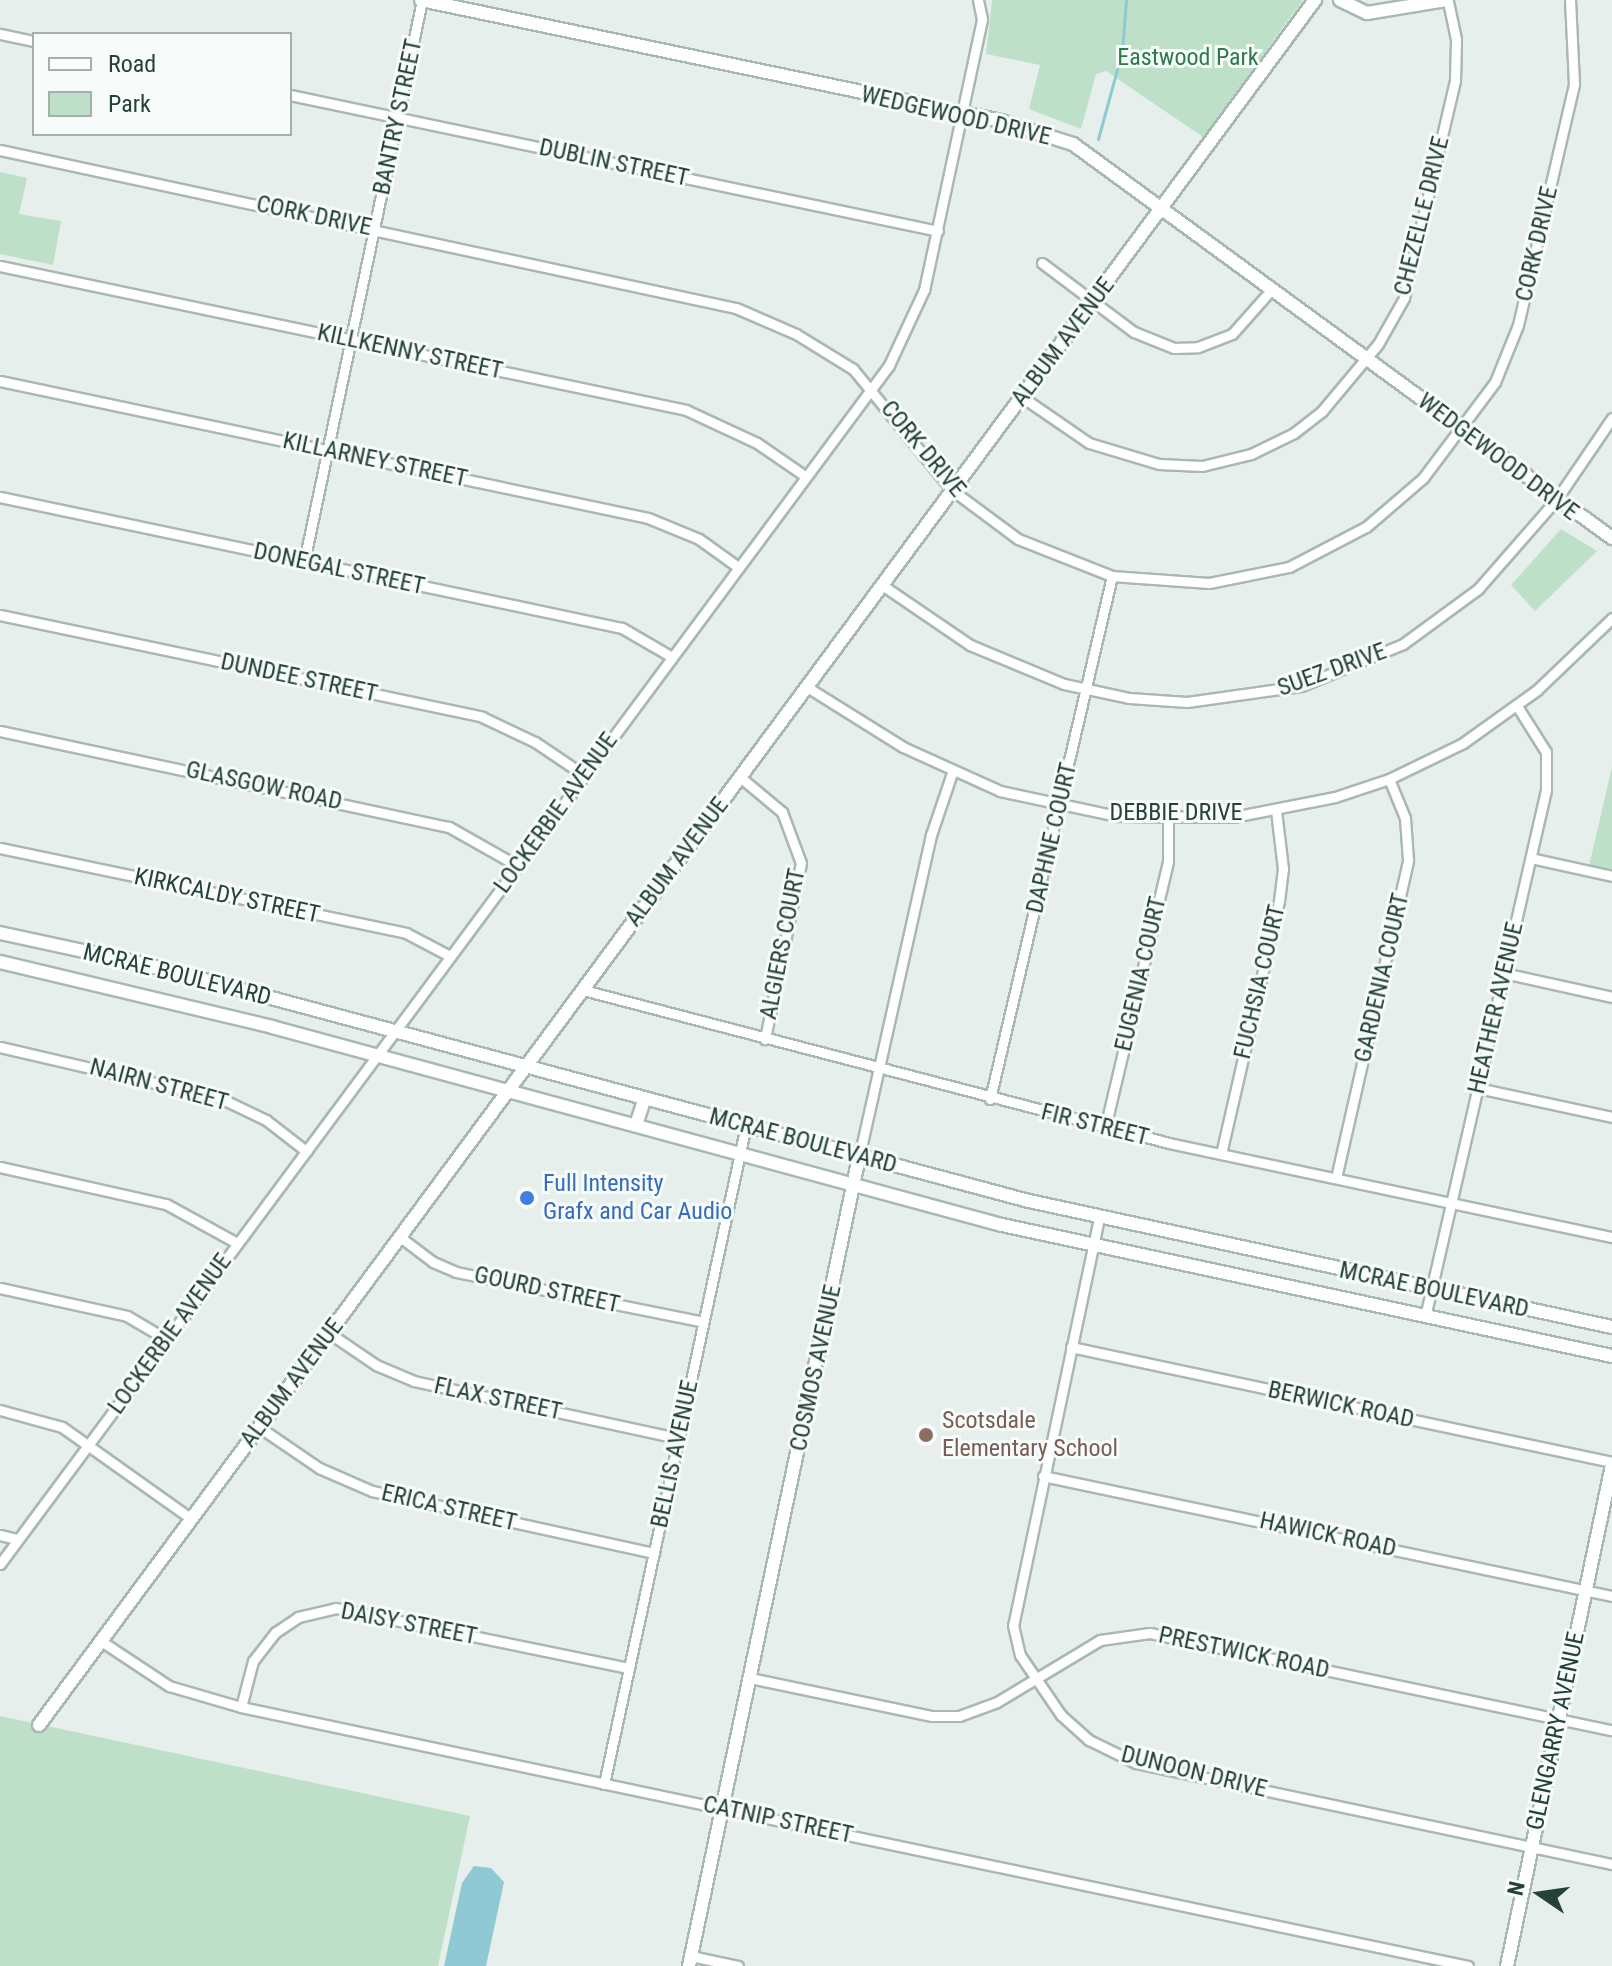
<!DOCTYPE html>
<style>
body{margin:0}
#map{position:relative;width:1612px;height:1966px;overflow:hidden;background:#e6efeb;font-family:"Roboto Condensed",sans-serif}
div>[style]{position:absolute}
.green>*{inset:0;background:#bfe0c8}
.water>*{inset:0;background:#8ec9d4}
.stream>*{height:3px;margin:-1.5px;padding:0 1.5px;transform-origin:1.5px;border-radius:1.5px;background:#8ec9d4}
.roads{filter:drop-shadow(2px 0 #a8b8b2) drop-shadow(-2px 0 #a8b8b2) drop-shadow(0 2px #a8b8b2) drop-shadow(0 -2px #a8b8b2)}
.street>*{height:9px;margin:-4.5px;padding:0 4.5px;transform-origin:4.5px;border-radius:4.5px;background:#fff}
.secondary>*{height:12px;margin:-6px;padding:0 6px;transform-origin:6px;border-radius:6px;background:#fff}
.dots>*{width:22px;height:22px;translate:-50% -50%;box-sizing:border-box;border:4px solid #f7fbf9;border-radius:50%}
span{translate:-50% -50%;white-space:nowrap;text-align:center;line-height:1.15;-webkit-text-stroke:6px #f7fbf9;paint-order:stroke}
.park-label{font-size:24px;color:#2d7a4b}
.street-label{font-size:24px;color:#24423a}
.shop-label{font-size:24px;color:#366cbe}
.left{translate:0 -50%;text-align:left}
.education-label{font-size:24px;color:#785e54}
.legend{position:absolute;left:32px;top:32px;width:260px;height:104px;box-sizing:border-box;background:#f7fbf9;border:2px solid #a3b1ad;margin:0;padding:10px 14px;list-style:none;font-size:24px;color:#24423a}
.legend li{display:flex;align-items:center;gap:16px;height:40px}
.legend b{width:40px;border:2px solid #a3b1ad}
.north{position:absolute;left:1500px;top:1854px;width:80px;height:80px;-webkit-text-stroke:6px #f7fbf9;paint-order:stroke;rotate:283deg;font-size:22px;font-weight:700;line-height:32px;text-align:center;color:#24423a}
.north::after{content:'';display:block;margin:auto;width:28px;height:36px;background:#24423a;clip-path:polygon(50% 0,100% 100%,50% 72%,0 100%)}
</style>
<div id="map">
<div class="green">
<i style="clip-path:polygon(992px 0,1303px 0,1203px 137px,1106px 71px,1096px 74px,1081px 129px,1029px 109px,1040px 65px,986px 54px)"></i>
<i style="clip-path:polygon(0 172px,27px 178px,19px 214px,61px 221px,53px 265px,0 254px)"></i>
<i style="clip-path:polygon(1561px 529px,1597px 551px,1535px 611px,1511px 585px)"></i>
<i style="clip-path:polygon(1612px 767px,1612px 871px,1589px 866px)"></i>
<i style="clip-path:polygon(0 1716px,470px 1816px,438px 1966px,0 1966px)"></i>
</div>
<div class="water">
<i style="clip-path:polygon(474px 1866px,491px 1868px,504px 1882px,486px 1966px,444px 1966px,462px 1883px)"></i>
</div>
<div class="stream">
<i style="left:1098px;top:139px;width:91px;rotate:-74.7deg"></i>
<i style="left:1122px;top:51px;width:51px;rotate:-85.5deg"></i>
</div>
<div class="roads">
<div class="street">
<i style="left:0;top:34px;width:35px;rotate:12deg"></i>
<i style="left:290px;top:95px;width:662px;rotate:11.85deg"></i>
<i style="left:0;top:150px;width:753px;rotate:12.12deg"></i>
<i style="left:736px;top:308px;width:65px;rotate:23.4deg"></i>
<i style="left:796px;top:334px;width:67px;rotate:31.6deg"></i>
<i style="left:853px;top:369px;width:156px;rotate:50.7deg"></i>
<i style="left:952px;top:490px;width:82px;rotate:36.6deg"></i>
<i style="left:1018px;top:539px;width:101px;rotate:21.5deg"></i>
<i style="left:1112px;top:576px;width:97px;rotate:4.1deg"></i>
<i style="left:1209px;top:583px;width:82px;rotate:-11.3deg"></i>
<i style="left:1289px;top:567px;width:87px;rotate:-27.5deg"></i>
<i style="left:1366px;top:527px;width:75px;rotate:-40.7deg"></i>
<i style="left:1423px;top:478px;width:120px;rotate:-53.1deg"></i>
<i style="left:1495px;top:382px;width:61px;rotate:-68deg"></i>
<i style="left:1518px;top:325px;width:247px;rotate:-76.9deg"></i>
<i style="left:1574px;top:84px;width:84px;rotate:-92.7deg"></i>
<i style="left:1042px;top:263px;width:115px;rotate:36.9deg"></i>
<i style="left:1134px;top:332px;width:43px;rotate:21.8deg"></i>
<i style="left:1174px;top:348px;width:24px;rotate:-2deg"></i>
<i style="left:1198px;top:347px;width:36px;rotate:-21deg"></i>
<i style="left:1232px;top:334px;width:60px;rotate:-48.4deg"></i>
<i style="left:0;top:266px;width:701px;rotate:11.85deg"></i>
<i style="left:686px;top:410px;width:78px;rotate:24.9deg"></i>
<i style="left:757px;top:443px;width:58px;rotate:34.5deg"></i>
<i style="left:0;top:381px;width:662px;rotate:11.94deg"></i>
<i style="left:648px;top:518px;width:55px;rotate:22.4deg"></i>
<i style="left:699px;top:539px;width:48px;rotate:35.7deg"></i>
<i style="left:1022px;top:397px;width:81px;rotate:34.5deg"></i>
<i style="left:1089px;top:443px;width:73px;rotate:16.7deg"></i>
<i style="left:1159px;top:464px;width:43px;rotate:2.7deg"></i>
<i style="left:1202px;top:466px;width:50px;rotate:-13.8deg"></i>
<i style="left:1251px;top:454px;width:48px;rotate:-26deg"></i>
<i style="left:1294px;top:433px;width:36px;rotate:-38deg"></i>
<i style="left:1322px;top:411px;width:87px;rotate:-50.1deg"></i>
<i style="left:1378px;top:344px;width:53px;rotate:-60.5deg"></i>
<i style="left:1404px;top:298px;width:223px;rotate:-76.8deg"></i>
<i style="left:1455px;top:81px;width:42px;rotate:-88.6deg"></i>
<i style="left:1456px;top:39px;width:40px;rotate:-102deg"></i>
<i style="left:0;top:497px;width:636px;rotate:11.89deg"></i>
<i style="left:622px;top:628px;width:58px;rotate:30.1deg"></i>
<i style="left:304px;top:562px;width:574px;rotate:-78.14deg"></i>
<i style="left:882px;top:585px;width:107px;rotate:34.3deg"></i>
<i style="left:970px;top:645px;width:102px;rotate:22.5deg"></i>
<i style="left:1064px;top:684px;width:66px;rotate:12.2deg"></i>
<i style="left:1129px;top:698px;width:58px;rotate:3.9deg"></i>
<i style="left:1187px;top:702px;width:115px;rotate:-8deg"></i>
<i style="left:1301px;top:686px;width:110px;rotate:-22.4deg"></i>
<i style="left:1403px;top:644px;width:93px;rotate:-36.3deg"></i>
<i style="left:1478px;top:589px;width:118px;rotate:-48.8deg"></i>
<i style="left:1556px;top:500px;width:99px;rotate:-55.7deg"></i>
<i style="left:0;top:615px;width:493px;rotate:11.9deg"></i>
<i style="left:482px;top:717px;width:59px;rotate:25.3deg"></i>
<i style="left:535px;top:742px;width:59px;rotate:34deg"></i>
<i style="left:807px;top:687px;width:113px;rotate:32deg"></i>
<i style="left:903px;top:747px;width:107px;rotate:24.4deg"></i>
<i style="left:1000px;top:791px;width:120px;rotate:12.1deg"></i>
<i style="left:1117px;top:816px;width:116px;rotate:0.5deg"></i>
<i style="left:1233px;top:817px;width:104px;rotate:-11.1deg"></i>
<i style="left:1335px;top:797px;width:57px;rotate:-18.4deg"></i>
<i style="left:1389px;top:779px;width:82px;rotate:-25.9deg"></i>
<i style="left:1463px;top:743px;width:91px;rotate:-35.6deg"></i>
<i style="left:1537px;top:690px;width:104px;rotate:-43.8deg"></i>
<i style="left:0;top:731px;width:459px;rotate:12.1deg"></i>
<i style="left:449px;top:827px;width:79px;rotate:29.5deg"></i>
<i style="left:740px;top:777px;width:55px;rotate:39.8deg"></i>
<i style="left:782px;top:812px;width:54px;rotate:69.6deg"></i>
<i style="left:801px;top:863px;width:180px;rotate:101.6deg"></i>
<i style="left:0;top:848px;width:415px;rotate:11.8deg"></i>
<i style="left:406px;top:933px;width:50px;rotate:27.6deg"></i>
<i style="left:1531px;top:858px;width:83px;rotate:12.5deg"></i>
<i style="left:1504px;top:973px;width:111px;rotate:12.5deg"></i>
<i style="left:583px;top:990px;width:606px;rotate:14.63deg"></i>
<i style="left:1169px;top:1143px;width:453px;rotate:12deg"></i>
<i style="left:0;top:1047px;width:226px;rotate:13.1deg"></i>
<i style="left:220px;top:1098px;width:51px;rotate:25.6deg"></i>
<i style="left:266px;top:1120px;width:51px;rotate:37.8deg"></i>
<i style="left:1478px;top:1088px;width:137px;rotate:12.2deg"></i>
<i style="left:990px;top:1099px;width:537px;rotate:-76.87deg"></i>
<i style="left:1105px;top:1128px;width:274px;rotate:-76.7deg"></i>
<i style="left:1168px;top:861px;width:43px;rotate:-90deg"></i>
<i style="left:1221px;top:1154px;width:260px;rotate:-77.1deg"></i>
<i style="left:1279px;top:901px;width:32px;rotate:-83deg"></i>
<i style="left:1283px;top:869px;width:59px;rotate:-96.8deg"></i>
<i style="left:859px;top:1157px;width:330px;rotate:-77.4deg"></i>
<i style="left:931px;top:835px;width:65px;rotate:-71.3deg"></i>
<i style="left:0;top:1167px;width:170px;rotate:12.6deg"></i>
<i style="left:166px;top:1204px;width:81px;rotate:28.8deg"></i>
<i style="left:1336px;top:1178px;width:326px;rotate:-77.2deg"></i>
<i style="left:1408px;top:860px;width:42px;rotate:-94.1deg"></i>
<i style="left:1405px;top:818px;width:42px;rotate:-112.3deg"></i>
<i style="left:1099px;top:1218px;width:416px;rotate:101.9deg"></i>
<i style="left:1013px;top:1625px;width:31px;rotate:77deg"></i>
<i style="left:1020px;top:1655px;width:73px;rotate:55.7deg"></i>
<i style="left:1061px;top:1715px;width:38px;rotate:42deg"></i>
<i style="left:1089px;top:1740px;width:52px;rotate:26.1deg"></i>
<i style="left:1136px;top:1763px;width:487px;rotate:12deg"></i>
<i style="left:400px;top:1237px;width:41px;rotate:37.1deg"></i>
<i style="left:433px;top:1262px;width:25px;rotate:23deg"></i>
<i style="left:456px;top:1272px;width:252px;rotate:11.4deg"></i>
<i style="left:0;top:1288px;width:130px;rotate:12.4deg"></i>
<i style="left:127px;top:1316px;width:45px;rotate:30.5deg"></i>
<i style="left:1425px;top:1317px;width:541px;rotate:-77.07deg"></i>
<i style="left:1546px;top:790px;width:38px;rotate:-90deg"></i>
<i style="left:1546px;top:752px;width:54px;rotate:-122.2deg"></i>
<i style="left:329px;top:1333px;width:57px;rotate:34.2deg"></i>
<i style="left:376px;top:1365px;width:41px;rotate:22.8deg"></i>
<i style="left:414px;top:1381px;width:269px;rotate:12.2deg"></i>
<i style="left:1071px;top:1347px;width:553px;rotate:12deg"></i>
<i style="left:0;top:1410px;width:64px;rotate:15.3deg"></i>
<i style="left:62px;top:1427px;width:157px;rotate:35.4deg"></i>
<i style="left:259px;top:1427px;width:73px;rotate:34.3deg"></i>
<i style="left:319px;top:1468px;width:58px;rotate:23.5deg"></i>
<i style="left:372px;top:1491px;width:289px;rotate:12.4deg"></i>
<i style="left:1043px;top:1476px;width:582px;rotate:11.91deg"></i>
<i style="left:0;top:1535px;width:18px;rotate:13deg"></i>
<i style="left:0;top:1564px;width:1493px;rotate:-53.44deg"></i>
<i style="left:889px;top:365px;width:83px;rotate:-65deg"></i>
<i style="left:924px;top:290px;width:277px;rotate:-77.9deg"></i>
<i style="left:982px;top:19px;width:19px;rotate:-102deg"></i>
<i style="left:101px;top:1641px;width:82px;rotate:33.5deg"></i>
<i style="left:169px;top:1686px;width:75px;rotate:16.3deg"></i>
<i style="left:241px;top:1707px;width:1254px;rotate:11.92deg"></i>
<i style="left:750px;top:1678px;width:186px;rotate:11.8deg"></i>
<i style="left:932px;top:1716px;width:27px"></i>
<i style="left:959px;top:1716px;width:40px;rotate:-20.2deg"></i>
<i style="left:997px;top:1702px;width:120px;rotate:-31deg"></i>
<i style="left:1100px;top:1640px;width:50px;rotate:-8deg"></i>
<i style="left:1150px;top:1633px;width:472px;rotate:11.9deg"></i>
<i style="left:241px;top:1707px;width:48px;rotate:-75.4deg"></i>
<i style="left:253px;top:1661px;width:37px;rotate:-52deg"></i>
<i style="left:276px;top:1632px;width:27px;rotate:-34deg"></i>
<i style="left:298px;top:1617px;width:39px;rotate:-13deg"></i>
<i style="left:336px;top:1608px;width:299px;rotate:11.6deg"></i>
<i style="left:604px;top:1784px;width:674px;rotate:-77.84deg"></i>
<i style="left:691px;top:1956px;width:48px;rotate:12deg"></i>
</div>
<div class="secondary">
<i style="left:421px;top:0;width:592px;rotate:11.78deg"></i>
<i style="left:1001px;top:121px;width:76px;rotate:17.7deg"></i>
<i style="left:1073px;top:144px;width:668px;rotate:36.17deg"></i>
<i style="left:1340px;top:0;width:30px;rotate:26deg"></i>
<i style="left:1367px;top:13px;width:80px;rotate:-9.3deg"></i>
<i style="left:0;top:933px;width:151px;rotate:12.2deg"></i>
<i style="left:148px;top:965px;width:912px;rotate:15deg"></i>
<i style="left:1029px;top:1201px;width:596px;rotate:12.2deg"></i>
<i style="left:0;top:962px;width:280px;rotate:13.4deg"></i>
<i style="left:272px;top:1027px;width:756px;rotate:15.18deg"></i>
<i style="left:1002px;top:1225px;width:624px;rotate:12.12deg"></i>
<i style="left:636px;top:1125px;width:28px;rotate:-72deg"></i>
<i style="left:39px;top:1725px;width:2146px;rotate:-53.51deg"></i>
<i style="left:689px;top:1966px;width:827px;rotate:-78.13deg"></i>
<i style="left:1507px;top:1966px;width:512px;rotate:-78.16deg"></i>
</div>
</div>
<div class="dots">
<i style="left:527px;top:1198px;background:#3f7fe0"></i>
<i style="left:926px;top:1435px;background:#8d6e63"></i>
</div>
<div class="park-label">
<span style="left:1188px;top:58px">Eastwood Park</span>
</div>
<div class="street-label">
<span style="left:956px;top:116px;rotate:13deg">WEDGEWOOD DRIVE</span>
<span style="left:398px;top:117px;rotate:-78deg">BANTRY STREET</span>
<span style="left:614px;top:163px;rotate:12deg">DUBLIN STREET</span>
<span style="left:314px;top:216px;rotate:12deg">CORK DRIVE</span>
<span style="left:1422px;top:216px;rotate:-76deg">CHEZELLE DRIVE</span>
<span style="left:1537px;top:244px;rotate:-77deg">CORK DRIVE</span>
<span style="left:1063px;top:342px;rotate:-53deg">ALBUM AVENUE</span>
<span style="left:410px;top:352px;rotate:12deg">KILLKENNY STREET</span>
<span style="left:923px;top:449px;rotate:50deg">CORK DRIVE</span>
<span style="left:1498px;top:457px;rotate:37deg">WEDGEWOOD DRIVE</span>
<span style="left:375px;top:460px;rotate:12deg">KILLARNEY STREET</span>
<span style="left:339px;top:569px;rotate:12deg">DONEGAL STREET</span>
<span style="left:1332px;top:670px;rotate:-20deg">SUEZ DRIVE</span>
<span style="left:299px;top:678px;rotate:12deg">DUNDEE STREET</span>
<span style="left:264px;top:786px;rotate:12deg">GLASGOW ROAD</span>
<span style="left:556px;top:813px;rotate:-54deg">LOCKERBIE AVENUE</span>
<span style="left:1176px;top:813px">DEBBIE DRIVE</span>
<span style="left:1052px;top:838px;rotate:-77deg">DAPHNE COURT</span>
<span style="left:677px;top:862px;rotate:-53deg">ALBUM AVENUE</span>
<span style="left:227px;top:896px;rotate:12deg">KIRKCALDY STREET</span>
<span style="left:783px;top:944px;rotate:-79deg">ALGIERS COURT</span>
<span style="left:1141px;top:974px;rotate:-77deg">EUGENIA COURT</span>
<span style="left:177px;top:975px;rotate:14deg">MCRAE BOULEVARD</span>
<span style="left:1382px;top:978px;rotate:-77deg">GARDENIA COURT</span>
<span style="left:1260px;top:982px;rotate:-77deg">FUCHSIA COURT</span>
<span style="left:1496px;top:1008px;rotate:-77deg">HEATHER AVENUE</span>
<span style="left:159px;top:1085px;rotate:15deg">NAIRN STREET</span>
<span style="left:1095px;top:1125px;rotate:14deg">FIR STREET</span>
<span style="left:803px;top:1141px;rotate:15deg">MCRAE BOULEVARD</span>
<span style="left:547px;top:1290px;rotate:12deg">GOURD STREET</span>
<span style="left:1434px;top:1290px;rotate:12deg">MCRAE BOULEVARD</span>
<span style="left:170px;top:1334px;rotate:-54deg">LOCKERBIE AVENUE</span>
<span style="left:816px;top:1368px;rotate:-78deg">COSMOS AVENUE</span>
<span style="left:292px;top:1383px;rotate:-53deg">ALBUM AVENUE</span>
<span style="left:498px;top:1399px;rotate:12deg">FLAX STREET</span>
<span style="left:1341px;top:1405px;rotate:12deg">BERWICK ROAD</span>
<span style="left:675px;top:1454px;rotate:-78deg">BELLIS AVENUE</span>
<span style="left:449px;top:1508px;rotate:13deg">ERICA STREET</span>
<span style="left:1328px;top:1535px;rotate:12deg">HAWICK ROAD</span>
<span style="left:409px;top:1624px;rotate:11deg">DAISY STREET</span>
<span style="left:1244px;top:1653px;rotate:12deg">PRESTWICK ROAD</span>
<span style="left:1556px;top:1731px;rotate:-78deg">GLENGARRY AVENUE</span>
<span style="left:1194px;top:1772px;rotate:14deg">DUNOON DRIVE</span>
<span style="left:778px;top:1820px;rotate:12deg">CATNIP STREET</span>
</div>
<div class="shop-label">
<span class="left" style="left:543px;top:1198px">Full Intensity<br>Grafx and Car Audio</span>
</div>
<div class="education-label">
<span class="left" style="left:942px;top:1435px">Scotsdale<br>Elementary School</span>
</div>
<ul class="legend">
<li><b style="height:10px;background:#fff"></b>Road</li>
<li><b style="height:22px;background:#bfe0c8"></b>Park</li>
</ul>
<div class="north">N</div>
</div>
